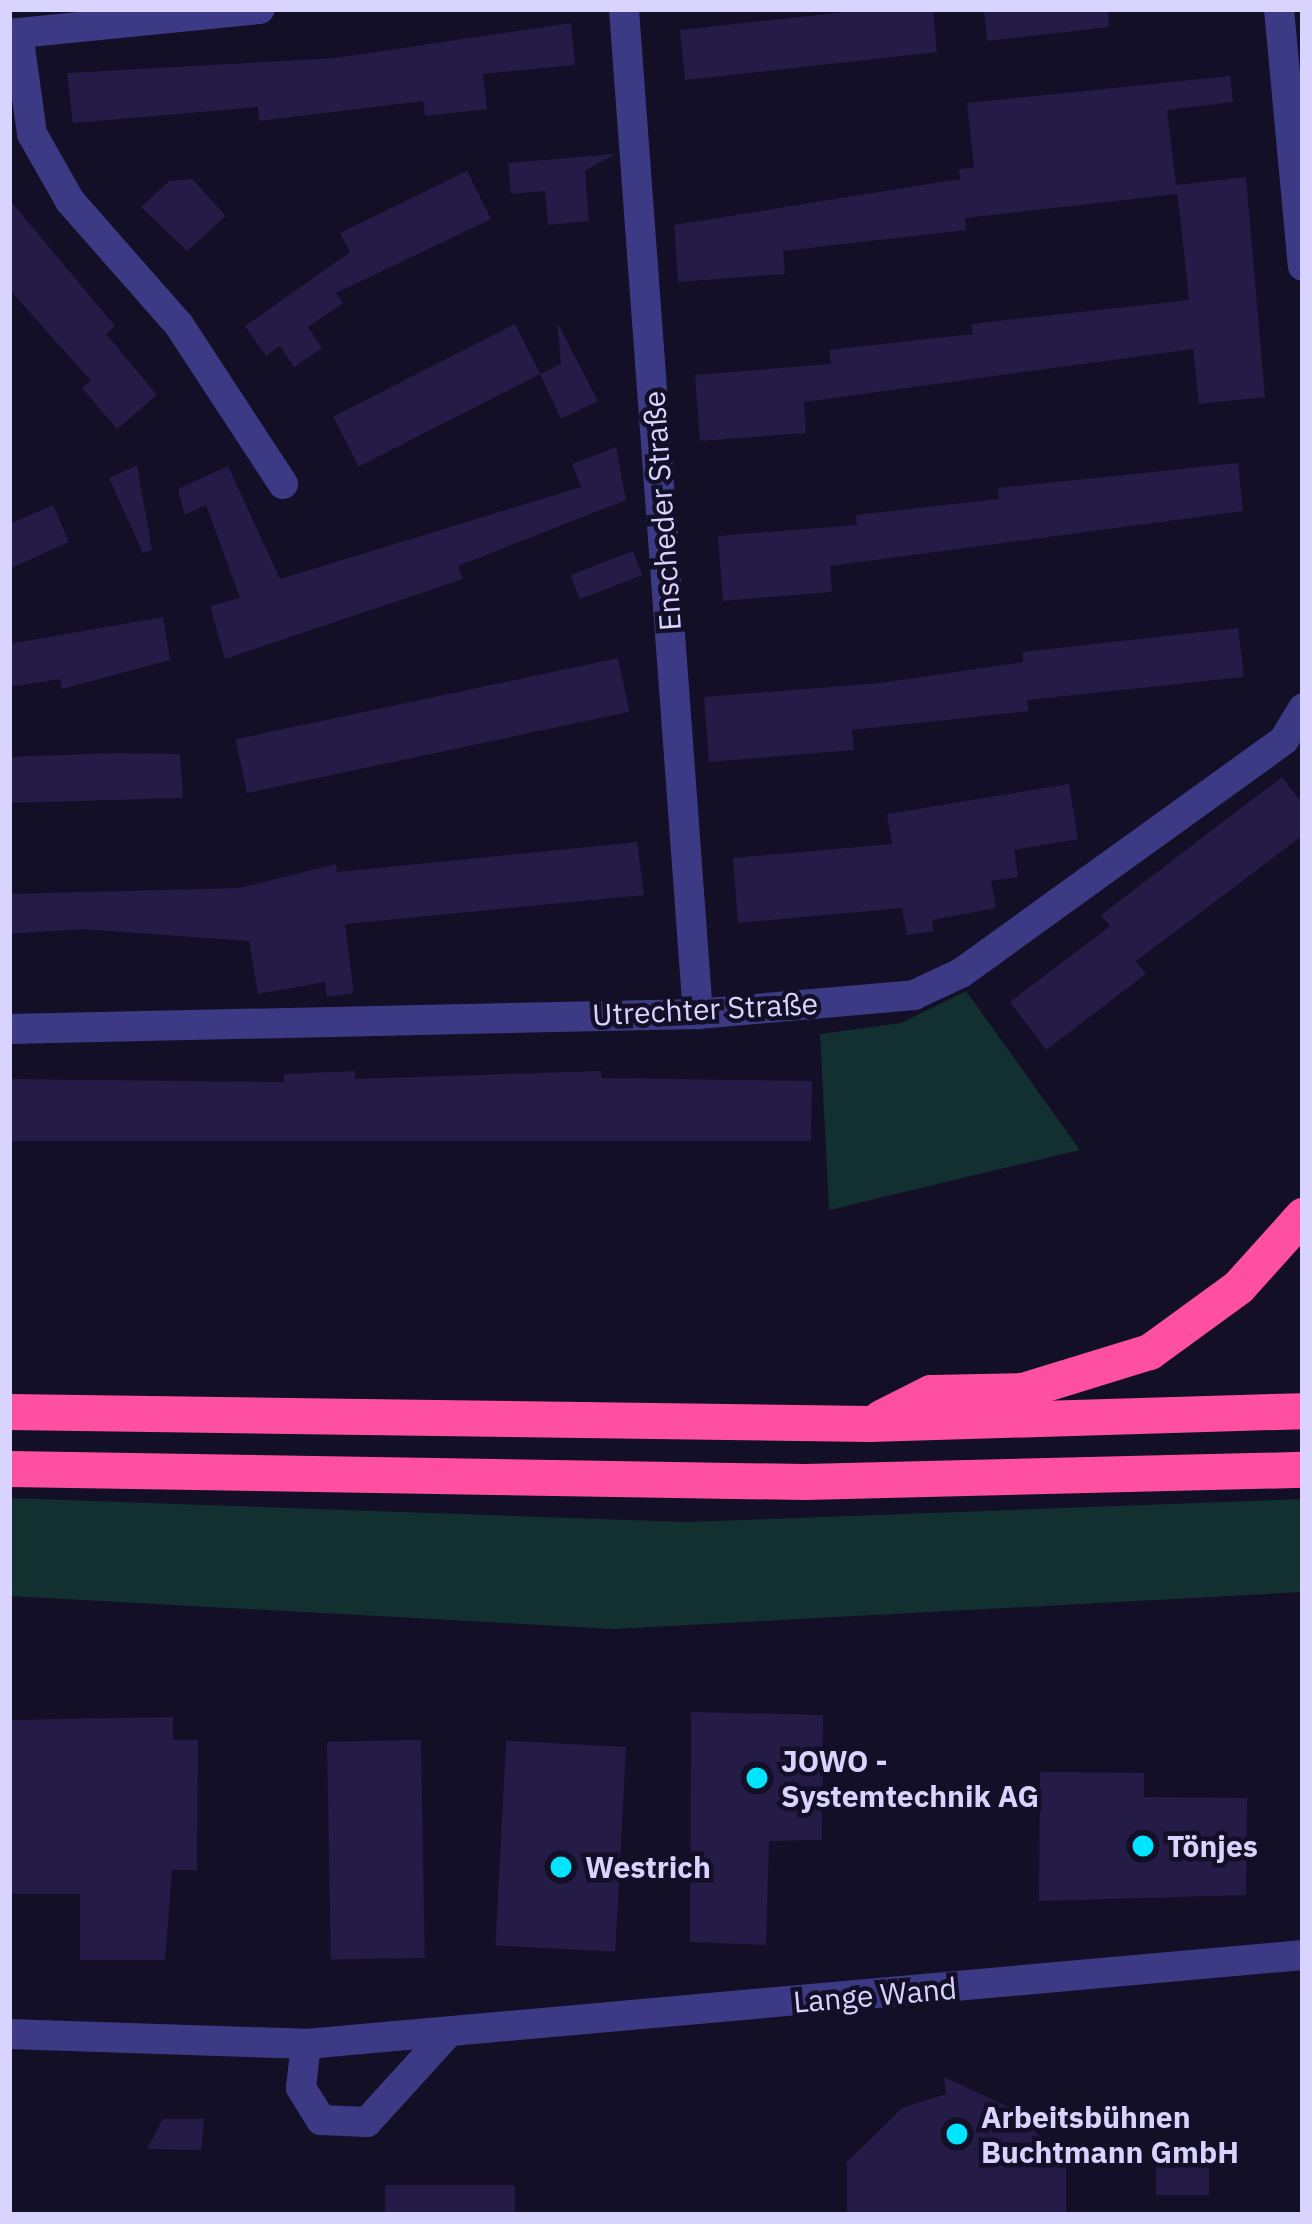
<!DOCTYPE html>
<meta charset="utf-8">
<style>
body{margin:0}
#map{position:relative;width:1312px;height:2224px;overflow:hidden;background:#130f26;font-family:"IBM Plex Sans",sans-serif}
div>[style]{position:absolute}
.green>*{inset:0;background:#12302f}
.building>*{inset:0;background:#241b47;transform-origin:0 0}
.minor>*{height:30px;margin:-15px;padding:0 15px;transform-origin:15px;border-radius:15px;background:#3d3a85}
.highway>*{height:36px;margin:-18px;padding:0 18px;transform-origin:18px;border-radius:18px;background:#ff4fa3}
.dots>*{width:33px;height:33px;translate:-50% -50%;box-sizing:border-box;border:6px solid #130f26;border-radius:50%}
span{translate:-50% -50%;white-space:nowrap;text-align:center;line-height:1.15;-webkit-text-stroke:9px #130f26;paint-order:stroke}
.street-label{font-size:30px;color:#d9d4ff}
.poi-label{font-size:30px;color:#d9d4ff;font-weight:700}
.left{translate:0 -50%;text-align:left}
.frame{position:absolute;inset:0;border:12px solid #d9d4ff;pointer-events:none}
</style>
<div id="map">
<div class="green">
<i style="clip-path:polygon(966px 991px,1080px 1150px,829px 1210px,820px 1034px,901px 1023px)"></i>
<i style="clip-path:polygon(9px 1498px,687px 1522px,1303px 1499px,1303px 1592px,614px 1629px,9px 1596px)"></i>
</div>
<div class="building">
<i style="clip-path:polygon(873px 9px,933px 9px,937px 52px,685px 80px,680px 30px)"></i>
<i style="clip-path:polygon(984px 9px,1108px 9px,1109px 27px,987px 41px)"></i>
<i style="clip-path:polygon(571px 23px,575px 65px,483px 74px,487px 109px,425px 116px,423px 101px,259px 121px,258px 107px,73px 123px,67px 73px,336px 58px)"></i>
<i style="clip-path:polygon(1230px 76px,1233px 102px,1167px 110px,1176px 185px,1246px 177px,1265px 397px,1199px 404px,1193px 349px,804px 402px,806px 433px,700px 441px,695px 375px,831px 364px,829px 350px,973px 334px,971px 324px,1189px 300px,1181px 224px,1177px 194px,965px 218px,966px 230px,783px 251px,785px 274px,678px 282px,674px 225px,960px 179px,959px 169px,974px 168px,967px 103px)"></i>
<i style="clip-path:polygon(615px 154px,585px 171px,589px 221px,548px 225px,545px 191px,511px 194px,508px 163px)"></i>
<i style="clip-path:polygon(467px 171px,491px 219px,336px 293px,343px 303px,308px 327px,322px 348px,294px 367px,280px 346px,266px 356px,245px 326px,350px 252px,340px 233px)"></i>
<i style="clip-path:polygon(192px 179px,226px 216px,187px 251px,141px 207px,169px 181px)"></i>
<i style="clip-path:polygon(9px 199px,115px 326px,106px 334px,157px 395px,117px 429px,82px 388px,91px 381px,9px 289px)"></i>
<i style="clip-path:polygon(557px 322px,598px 401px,561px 419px,540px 374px,561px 364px)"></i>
<i style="left:515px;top:324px;width:56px;height:204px;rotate:63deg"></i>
<i style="clip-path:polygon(616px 447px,626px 500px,458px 566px,463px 579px,225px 659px,210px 606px,240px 598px,206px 505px,185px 515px,178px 489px,228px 466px,280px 579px,581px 487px,572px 464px)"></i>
<i style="clip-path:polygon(1238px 463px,1243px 511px,830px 566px,832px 592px,723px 601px,718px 536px,857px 525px,856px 515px,999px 499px,998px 488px)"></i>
<i style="clip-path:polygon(137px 465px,152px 550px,143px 553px,109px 478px)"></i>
<i style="clip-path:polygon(53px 505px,69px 542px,9px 569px,9px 524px)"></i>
<i style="left:633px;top:551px;width:26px;height:67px;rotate:69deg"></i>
<i style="clip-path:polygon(163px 617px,170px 660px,62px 689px,60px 679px,9px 687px,9px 644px)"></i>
<i style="clip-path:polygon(1238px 628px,1244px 677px,1027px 700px,1029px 711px,852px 730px,854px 750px,709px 762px,704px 697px,881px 683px,1023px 662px,1023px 652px)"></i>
<i style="left:618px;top:658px;width:55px;height:391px;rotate:78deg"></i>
<i style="clip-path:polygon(115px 753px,180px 754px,183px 798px,9px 803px,9px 757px)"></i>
<i style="clip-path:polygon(1282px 777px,1303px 804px,1303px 835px,1136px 961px,1146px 974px,1046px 1050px,1010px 1002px,1110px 926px,1101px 915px)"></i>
<i style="clip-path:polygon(1069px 784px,1078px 839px,1014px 850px,1018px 877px,991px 881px,996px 908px,932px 920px,934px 931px,907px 935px,902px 908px,738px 923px,733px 858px,892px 844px,887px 814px)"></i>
<i style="clip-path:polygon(637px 842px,644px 895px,345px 924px,354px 993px,327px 997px,325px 982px,258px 994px,249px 941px,81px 929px,9px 934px,9px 894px,240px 888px,336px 864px,337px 872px)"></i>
<i style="clip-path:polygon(355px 1071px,355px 1079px,601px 1071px,601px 1078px,812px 1081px,811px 1141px,9px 1141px,9px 1079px,284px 1082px,284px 1074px)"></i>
<i style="clip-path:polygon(691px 1712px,823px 1715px,822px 1840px,769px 1841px,766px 1945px,690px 1942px)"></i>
<i style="clip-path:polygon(173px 1717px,173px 1740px,198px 1740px,197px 1870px,172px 1870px,165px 1960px,80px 1960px,80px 1894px,9px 1894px,9px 1720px)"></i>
<i style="left:421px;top:1740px;width:218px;height:94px;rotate:89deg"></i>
<i style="left:626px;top:1747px;width:205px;height:120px;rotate:93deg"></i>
<i style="clip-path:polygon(1040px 1772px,1144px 1773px,1144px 1797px,1247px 1798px,1246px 1895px,1039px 1901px)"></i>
<i style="clip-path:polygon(944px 2077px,1013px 2109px,1066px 2163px,1066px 2215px,847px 2215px,847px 2162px,902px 2108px,946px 2094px)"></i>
<i style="clip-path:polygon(163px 2119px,204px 2119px,201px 2150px,147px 2149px)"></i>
<i style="left:1156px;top:2161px;width:53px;height:34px"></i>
<i style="left:515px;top:2185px;width:30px;height:130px;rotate:90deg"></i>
</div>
<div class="minor">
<i style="left:624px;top:9px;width:1008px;rotate:85.79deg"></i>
<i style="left:1279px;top:9px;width:258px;rotate:84.7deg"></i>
<i style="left:18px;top:33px;width:102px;rotate:82.1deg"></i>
<i style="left:32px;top:134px;width:77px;rotate:60.4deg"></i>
<i style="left:70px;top:201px;width:165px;rotate:48.7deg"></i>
<i style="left:179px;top:325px;width:190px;rotate:56.8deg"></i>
<i style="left:9px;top:34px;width:252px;rotate:-5.7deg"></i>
<i style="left:9px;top:1029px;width:689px;rotate:-1.25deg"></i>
<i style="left:698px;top:1014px;width:217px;rotate:-5deg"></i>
<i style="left:914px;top:995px;width:52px;rotate:-25.1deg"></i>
<i style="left:961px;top:973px;width:398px;rotate:-35.8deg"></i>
<i style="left:1284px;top:740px;width:37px;rotate:-59deg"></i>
<i style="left:9px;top:2034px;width:297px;rotate:1.9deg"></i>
<i style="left:306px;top:2044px;width:1001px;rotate:-5.1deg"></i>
<i style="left:306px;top:2044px;width:44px;rotate:96.5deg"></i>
<i style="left:301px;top:2088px;width:38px;rotate:58deg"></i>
<i style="left:321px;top:2120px;width:46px;rotate:2.5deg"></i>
<i style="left:367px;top:2122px;width:119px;rotate:-47.7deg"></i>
</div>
<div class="highway">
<i style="left:9px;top:1412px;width:861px;rotate:0.8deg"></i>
<i style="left:870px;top:1424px;width:433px;rotate:-1.7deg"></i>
<i style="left:881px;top:1418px;width:56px;rotate:-26.6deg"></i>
<i style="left:931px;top:1393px;width:92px;rotate:-1.2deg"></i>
<i style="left:1023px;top:1391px;width:133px;rotate:-17.1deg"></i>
<i style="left:1150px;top:1352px;width:110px;rotate:-36.1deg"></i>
<i style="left:1239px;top:1287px;width:96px;rotate:-48deg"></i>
<i style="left:9px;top:1469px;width:796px;rotate:0.94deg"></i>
<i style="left:805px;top:1482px;width:498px;rotate:-1.4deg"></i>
</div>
<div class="dots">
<i style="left:757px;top:1778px;background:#00e5ff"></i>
<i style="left:1143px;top:1846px;background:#00e5ff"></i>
<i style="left:561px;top:1867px;background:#00e5ff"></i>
<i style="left:957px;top:2134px;background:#00e5ff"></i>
</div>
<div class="street-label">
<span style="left:662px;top:511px;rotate:-94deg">Enscheder Straße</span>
<span style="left:705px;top:1009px;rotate:-3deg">Utrechter Straße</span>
<span style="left:875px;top:1995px;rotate:-5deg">Lange Wand</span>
</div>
<div class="poi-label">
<span class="left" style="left:781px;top:1778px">JOWO ‑<br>Systemtechnik AG</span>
<span class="left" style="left:1167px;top:1846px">Tönjes</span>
<span class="left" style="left:585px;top:1867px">Westrich</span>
<span class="left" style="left:981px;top:2134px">Arbeitsbühnen<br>Buchtmann GmbH</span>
</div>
<div class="frame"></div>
</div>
